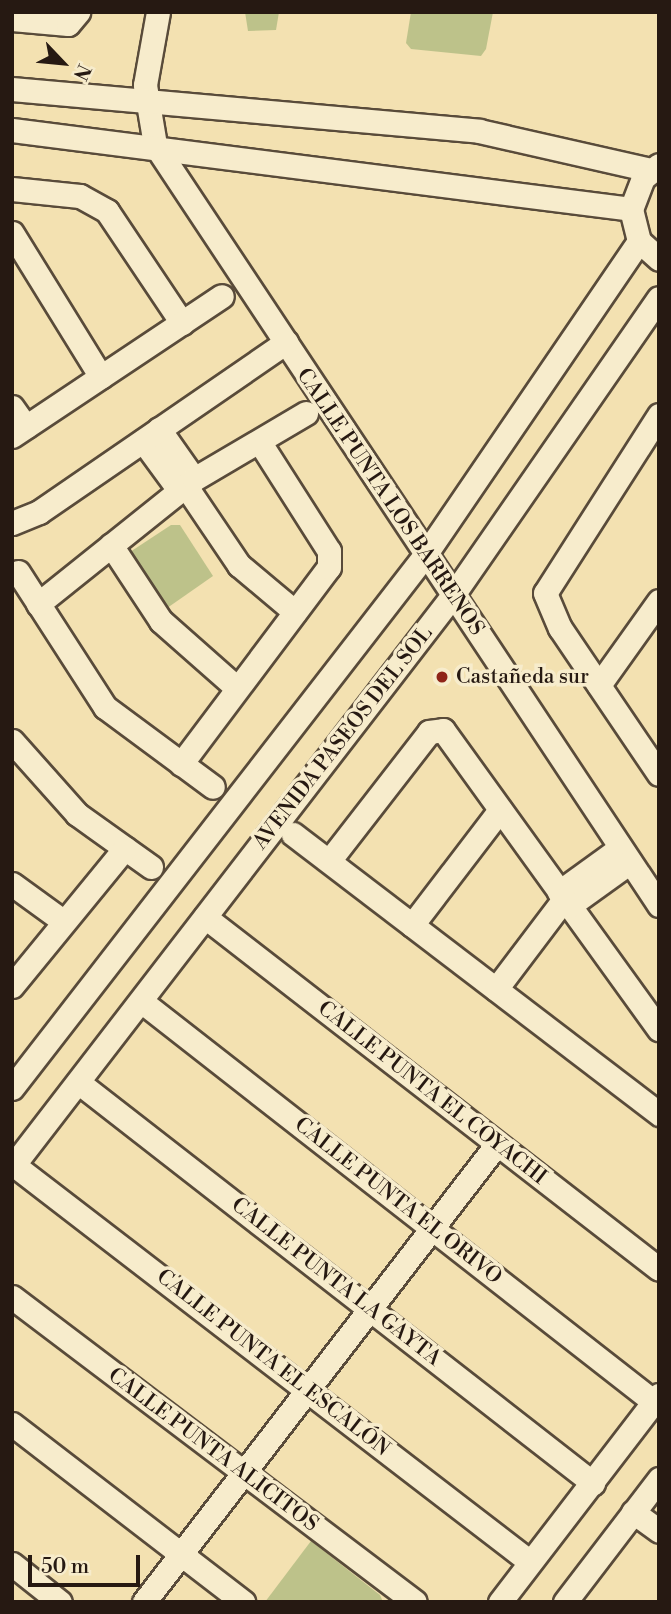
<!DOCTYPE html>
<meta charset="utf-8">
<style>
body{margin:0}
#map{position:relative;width:671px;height:1614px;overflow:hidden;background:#f3e1b1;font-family:"Libre Bodoni",serif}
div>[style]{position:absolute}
.green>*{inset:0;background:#bdc28a}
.roads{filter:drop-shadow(2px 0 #594b3a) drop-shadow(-2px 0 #594b3a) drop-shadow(0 2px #594b3a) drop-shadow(0 -2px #594b3a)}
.minor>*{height:23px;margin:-11.5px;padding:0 11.5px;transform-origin:11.5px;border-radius:11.5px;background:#f7eccc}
.dots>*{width:19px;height:19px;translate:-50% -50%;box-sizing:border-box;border:4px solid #f7eccc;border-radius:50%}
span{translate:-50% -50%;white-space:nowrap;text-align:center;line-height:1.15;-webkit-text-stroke:7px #f7eccc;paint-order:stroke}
.street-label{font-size:21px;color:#261912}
.poi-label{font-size:21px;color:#261912}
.left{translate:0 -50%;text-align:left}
.frame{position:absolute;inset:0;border:14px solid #261912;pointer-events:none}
.north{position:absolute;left:28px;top:28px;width:70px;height:70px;-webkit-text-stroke:5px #f7eccc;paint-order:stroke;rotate:116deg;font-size:19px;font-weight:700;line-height:28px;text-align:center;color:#261912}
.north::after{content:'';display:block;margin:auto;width:24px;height:32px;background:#261912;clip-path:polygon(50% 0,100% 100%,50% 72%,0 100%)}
.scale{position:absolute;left:28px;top:1555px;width:112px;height:32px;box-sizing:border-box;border:4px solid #261912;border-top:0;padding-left:9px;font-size:21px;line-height:24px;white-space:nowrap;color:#261912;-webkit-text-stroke:5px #f7eccc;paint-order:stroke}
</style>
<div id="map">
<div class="green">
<i style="clip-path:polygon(245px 12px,279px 12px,276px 30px,248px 31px)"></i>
<i style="clip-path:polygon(411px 12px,493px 12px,486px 49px,481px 56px,411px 49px,406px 43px)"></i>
<i style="clip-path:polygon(171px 525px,180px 525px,213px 576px,160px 613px,127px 554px)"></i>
<i style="clip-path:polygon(311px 1541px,380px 1595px,383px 1602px,265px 1602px)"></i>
</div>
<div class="roads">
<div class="minor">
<i style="left:158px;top:12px;width:74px;rotate:100.1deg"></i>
<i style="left:145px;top:85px;width:61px;rotate:80.5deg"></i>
<i style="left:155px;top:145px;width:912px;rotate:56.45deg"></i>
<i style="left:12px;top:19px;width:56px;rotate:5.1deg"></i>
<i style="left:68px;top:24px;width:16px;rotate:-50deg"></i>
<i style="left:12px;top:89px;width:469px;rotate:5.1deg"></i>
<i style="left:479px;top:131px;width:176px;rotate:12.8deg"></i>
<i style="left:12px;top:130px;width:624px;rotate:7.27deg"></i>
<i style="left:659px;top:165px;width:21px;rotate:141deg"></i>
<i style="left:643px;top:178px;width:33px;rotate:111deg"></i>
<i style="left:631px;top:209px;width:33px;rotate:76deg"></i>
<i style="left:639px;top:241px;width:27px;rotate:42deg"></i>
<i style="left:12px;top:189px;width:68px;rotate:5.9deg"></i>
<i style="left:80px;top:196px;width:31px;rotate:29deg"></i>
<i style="left:107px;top:211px;width:135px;rotate:56.2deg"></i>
<i style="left:12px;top:233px;width:169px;rotate:58.3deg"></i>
<i style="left:12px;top:407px;width:24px;rotate:55deg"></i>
<i style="left:659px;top:415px;width:211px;rotate:122.6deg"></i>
<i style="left:545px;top:593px;width:38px;rotate:67deg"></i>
<i style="left:560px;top:628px;width:176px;rotate:55.9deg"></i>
<i style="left:159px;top:429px;width:61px;rotate:55deg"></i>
<i style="left:12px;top:436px;width:252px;rotate:-33.7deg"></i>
<i style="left:143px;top:441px;width:61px;rotate:53.7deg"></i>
<i style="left:185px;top:485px;width:97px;rotate:56deg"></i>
<i style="left:239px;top:565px;width:73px;rotate:40deg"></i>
<i style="left:12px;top:523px;width:29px;rotate:-22deg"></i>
<i style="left:39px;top:512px;width:300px;rotate:-34.5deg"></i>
<i style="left:111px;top:545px;width:91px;rotate:56.7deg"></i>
<i style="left:161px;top:621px;width:101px;rotate:41.4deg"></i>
<i style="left:18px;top:572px;width:161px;rotate:57.2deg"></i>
<i style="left:105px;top:707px;width:134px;rotate:36.5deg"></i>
<i style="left:38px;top:604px;width:200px;rotate:-38.7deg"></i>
<i style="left:194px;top:479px;width:130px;rotate:-30.5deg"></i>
<i style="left:599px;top:685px;width:103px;rotate:-54.5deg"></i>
<i style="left:12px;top:741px;width:98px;rotate:48.3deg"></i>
<i style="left:77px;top:814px;width:91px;rotate:35.6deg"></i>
<i style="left:181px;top:764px;width:246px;rotate:-53.1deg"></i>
<i style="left:329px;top:567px;width:16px;rotate:-90deg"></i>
<i style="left:329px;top:551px;width:130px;rotate:-122.5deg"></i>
<i style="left:293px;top:834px;width:461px;rotate:37.4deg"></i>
<i style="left:329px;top:861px;width:163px;rotate:-52.2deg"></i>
<i style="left:429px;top:732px;width:14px;rotate:-8deg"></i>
<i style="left:443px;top:730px;width:369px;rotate:54.2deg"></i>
<i style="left:12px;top:884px;width:63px;rotate:36deg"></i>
<i style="left:559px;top:892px;width:75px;rotate:-35.8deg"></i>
<i style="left:569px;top:906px;width:75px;rotate:-35.8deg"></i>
<i style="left:205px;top:917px;width:574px;rotate:37.79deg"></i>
<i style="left:412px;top:925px;width:145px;rotate:-52.6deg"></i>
<i style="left:12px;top:986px;width:178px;rotate:-50.7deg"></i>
<i style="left:496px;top:989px;width:113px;rotate:-52.9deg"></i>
<i style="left:141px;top:1001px;width:651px;rotate:38.01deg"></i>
<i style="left:78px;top:1082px;width:653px;rotate:37.91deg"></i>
<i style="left:12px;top:1088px;width:674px;rotate:-52.23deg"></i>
<i style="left:425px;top:555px;width:380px;rotate:-55.7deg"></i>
<i style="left:14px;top:1165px;width:651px;rotate:37.57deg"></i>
<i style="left:12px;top:1167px;width:722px;rotate:-52.37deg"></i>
<i style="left:453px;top:595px;width:361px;rotate:-55.3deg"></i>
<i style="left:12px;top:1297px;width:505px;rotate:37.12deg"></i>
<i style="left:12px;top:1424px;width:292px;rotate:37.6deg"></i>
<i style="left:633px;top:1512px;width:32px;rotate:36deg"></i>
<i style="left:12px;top:1564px;width:61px;rotate:38.4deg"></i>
<i style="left:144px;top:1602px;width:578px;rotate:-52.38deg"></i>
<i style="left:500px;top:1602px;width:261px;rotate:-52.5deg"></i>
<i style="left:565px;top:1602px;width:155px;rotate:-52.6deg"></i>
</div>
</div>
<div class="dots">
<i style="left:442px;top:677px;background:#8f2418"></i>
</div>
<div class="street-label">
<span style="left:390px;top:502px;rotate:56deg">CALLE PUNTA LOS BARRENOS</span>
<span style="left:343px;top:738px;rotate:-52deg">AVENIDA PASEOS DEL SOL</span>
<span style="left:432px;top:1093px;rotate:38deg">CALLE PUNTA EL COYACHI</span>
<span style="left:398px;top:1201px;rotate:38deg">CALLE PUNTA EL ORIVO</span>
<span style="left:336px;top:1282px;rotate:38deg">CALLE PUNTA LA GAYTA</span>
<span style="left:273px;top:1363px;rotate:38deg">CALLE PUNTA EL ESCALÓN</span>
<span style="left:213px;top:1450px;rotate:37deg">CALLE PUNTA ALICITOS</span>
</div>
<div class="poi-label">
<span class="left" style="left:456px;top:677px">Castañeda sur</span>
</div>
<div class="frame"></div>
<div class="north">N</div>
<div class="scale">50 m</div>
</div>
